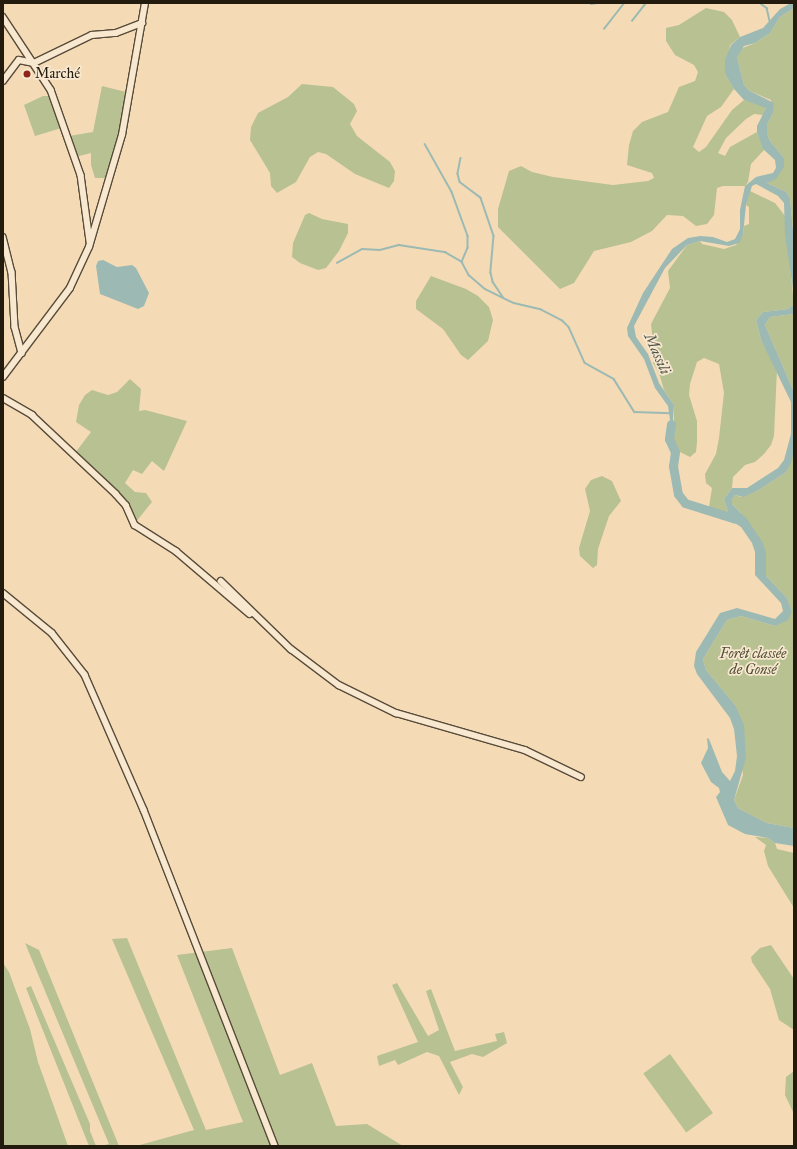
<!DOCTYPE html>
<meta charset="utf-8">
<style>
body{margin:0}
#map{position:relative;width:797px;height:1149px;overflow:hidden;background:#f4dbb6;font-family:"IM FELL Great Primer",serif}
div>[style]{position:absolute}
.green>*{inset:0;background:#b8c191;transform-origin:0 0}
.water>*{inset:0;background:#9cbab3}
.stream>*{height:1.5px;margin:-0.75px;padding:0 0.75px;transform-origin:0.75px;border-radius:0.75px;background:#9cbab3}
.river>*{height:9px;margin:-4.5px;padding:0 4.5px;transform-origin:4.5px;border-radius:4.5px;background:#9cbab3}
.roads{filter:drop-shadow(1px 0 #584b39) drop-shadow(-1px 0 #584b39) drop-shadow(0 1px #584b39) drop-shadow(0 -1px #584b39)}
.minor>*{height:5.5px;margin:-2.75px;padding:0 2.75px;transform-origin:2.75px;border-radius:2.75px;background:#f8e8d0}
.dots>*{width:11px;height:11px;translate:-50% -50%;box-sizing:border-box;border:2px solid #f8e8d0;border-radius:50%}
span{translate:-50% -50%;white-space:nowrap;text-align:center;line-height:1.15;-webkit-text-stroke:3.5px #f8e8d0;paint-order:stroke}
.poi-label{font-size:14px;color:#241b0f}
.left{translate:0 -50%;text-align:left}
.park-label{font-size:14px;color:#504d36;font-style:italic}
.water-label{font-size:15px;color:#4e5348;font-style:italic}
.frame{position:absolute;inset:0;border:4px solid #241b0f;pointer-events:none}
</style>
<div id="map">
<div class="green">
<i style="clip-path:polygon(706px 8px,724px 12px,732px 20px,740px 37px,730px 45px,725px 74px,734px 89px,721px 107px,707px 116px,693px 147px,699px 152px,706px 147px,732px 110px,744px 100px,761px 104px,766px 108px,763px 115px,754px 114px,746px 119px,726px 138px,718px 153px,725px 156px,730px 147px,757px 132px,764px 150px,751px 164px,748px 182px,745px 186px,723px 186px,717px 188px,714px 215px,707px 224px,696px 226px,683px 216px,667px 215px,652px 231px,631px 242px,594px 251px,574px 283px,560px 289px,498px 227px,498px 209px,509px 171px,521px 166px,532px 172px,553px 177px,613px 185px,648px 181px,654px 178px,652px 173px,627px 165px,629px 145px,633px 131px,642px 122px,668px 112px,679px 87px,695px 81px,698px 72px,694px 65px,675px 55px,666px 41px,666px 28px,679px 25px)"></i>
<i style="clip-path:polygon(794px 8px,794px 241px,790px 198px,786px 192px,767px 183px,784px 158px,770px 141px,767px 134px,767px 125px,773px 113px,771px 100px,750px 91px,744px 85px,737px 57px,740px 49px,755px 43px,770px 33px,780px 17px)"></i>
<i style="clip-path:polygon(302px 84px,333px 87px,354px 104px,357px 111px,350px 124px,357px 136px,390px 162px,395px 171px,394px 181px,389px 188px,355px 174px,326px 154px,318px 152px,310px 157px,296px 182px,277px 193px,271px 186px,270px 173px,250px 140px,251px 127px,258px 113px,288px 97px)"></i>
<i style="clip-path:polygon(102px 86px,130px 93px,111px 178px,95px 178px,91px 165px,91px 153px,75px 157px,69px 136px,93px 132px)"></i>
<i style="clip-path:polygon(43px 96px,53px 96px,65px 127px,35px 136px,24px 105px)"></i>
<i style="clip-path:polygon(750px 191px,775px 203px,785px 216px,794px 304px,788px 309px,763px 312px,756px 320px,761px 340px,777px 369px,774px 436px,771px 445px,764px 454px,755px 462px,745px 465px,733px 477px,732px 488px,724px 499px,728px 512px,721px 513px,709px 507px,712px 488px,706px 483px,705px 474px,716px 454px,719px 438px,724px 393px,719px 364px,704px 358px,697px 362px,690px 384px,689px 395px,697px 421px,697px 442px,696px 452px,690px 457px,680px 452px,674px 442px,674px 405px,664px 390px,659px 373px,653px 363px,657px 352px,653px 343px,651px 324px,670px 288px,668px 271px,687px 245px,700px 241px,702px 244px,724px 249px,736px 245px,743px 235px,744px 226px,749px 224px,749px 207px,746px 205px)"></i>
<i style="clip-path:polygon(309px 213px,322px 219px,348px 224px,348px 233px,339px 251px,326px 268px,318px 270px,300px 263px,292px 257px,293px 243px,305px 215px)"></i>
<i style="clip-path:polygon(431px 276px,466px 289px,478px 296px,489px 307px,493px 320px,488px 341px,468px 360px,461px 355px,443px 329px,416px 309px,416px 301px)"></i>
<i style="clip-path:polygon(794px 314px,794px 392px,765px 325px,770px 317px)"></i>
<i style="clip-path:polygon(130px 379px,141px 389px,139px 411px,145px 410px,187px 421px,164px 471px,152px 461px,142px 474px,133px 470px,125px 483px,135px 492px,146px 493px,152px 502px,135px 523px,127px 508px,115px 495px,72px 457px,91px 432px,76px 422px,79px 405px,85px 395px,92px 390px,108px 395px,117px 392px)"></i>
<i style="clip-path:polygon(794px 452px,794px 828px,767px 823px,738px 808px,734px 800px,743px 775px,735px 705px,706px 670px,703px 659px,727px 620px,741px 616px,775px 626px,792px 611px,787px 598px,766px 576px,764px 564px,741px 513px,732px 504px,732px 500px,735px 495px,741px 497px,757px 491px,785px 473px)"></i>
<i style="clip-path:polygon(602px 476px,612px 481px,621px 501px,609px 516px,598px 549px,597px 565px,593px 568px,580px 556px,579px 548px,590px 511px,585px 489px,591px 480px)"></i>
<i style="clip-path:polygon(755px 837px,768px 838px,775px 843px,777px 849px,794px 853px,794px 908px,768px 866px,764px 851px,766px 845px)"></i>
<i style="clip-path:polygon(127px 938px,206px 1130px,243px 1122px,177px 955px,232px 948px,280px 1075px,312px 1063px,336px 1126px,367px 1124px,403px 1146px,136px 1146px,194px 1130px,112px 939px)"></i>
<i style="clip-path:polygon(25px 943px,39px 950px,119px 1146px,101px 1146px,109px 1144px)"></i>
<i style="clip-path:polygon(771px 945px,794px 979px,794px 1030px,779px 1020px,770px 989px,752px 962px,751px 957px,760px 948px)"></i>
<i style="clip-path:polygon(3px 963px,9px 972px,30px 1029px,38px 1062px,68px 1146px,3px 1146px)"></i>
<i style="clip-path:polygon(397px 983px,428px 1036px,439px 1030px,426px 991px,431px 989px,455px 1051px,497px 1041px,495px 1034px,504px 1032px,507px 1043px,483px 1057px,472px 1054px,450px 1062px,463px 1087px,459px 1095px,439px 1056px,427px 1052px,398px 1065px,395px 1060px,379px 1066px,377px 1056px,418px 1042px,392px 985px)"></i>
<i style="clip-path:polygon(31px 986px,90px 1124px,90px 1131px,96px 1146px,89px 1146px,26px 988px)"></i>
<i style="left:670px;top:1054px;width:73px;height:33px;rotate:54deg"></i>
<i style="clip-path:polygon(794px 1071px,794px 1114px,785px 1095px,786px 1077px)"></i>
</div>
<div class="water">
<i style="clip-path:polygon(791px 3px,794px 3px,794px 8px,780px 17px,770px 33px,755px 43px,744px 46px,737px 57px,744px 85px,750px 91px,774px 103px,773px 113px,767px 125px,767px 134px,770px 141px,784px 158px,784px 167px,776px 179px,767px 183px,786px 192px,790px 198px,794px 241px,794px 296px,785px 235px,784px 203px,778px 196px,756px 184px,752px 186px,746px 205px,743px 235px,739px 243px,729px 246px,700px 241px,687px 245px,665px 268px,634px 326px,636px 337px,648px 354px,659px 383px,674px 405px,672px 433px,668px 435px,670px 420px,668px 406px,655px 388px,644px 359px,628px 336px,627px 328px,643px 293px,672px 249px,688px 238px,700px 236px,713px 237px,727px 242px,735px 239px,740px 229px,740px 210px,745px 186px,756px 177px,773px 173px,776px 168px,775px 160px,763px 149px,757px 132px,757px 126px,766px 108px,744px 100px,734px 89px,725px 74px,725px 60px,731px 45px,740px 37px,763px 28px,780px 9px)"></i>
<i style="clip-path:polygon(103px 260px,117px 267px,132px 265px,136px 268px,149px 293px,144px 306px,138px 309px,100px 294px,96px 266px,98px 261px)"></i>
<i style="clip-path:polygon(794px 304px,794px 314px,770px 317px,765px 325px,794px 392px,794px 452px,791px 463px,785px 473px,757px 491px,743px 497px,735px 495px,732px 500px,732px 504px,747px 519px,763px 543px,766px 553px,766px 576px,787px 598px,792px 611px,788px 620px,775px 626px,741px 616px,727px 620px,703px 659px,706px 670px,735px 705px,744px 725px,746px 758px,734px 800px,738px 808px,767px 823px,794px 828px,794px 846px,775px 843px,768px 838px,745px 834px,728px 825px,716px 797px,720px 792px,719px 788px,711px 782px,701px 763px,708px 748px,707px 738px,709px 739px,722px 772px,730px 781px,735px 771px,737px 756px,734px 729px,730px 718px,697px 674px,694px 666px,696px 652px,720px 613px,737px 608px,775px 619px,783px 611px,781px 603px,755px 575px,755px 552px,752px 543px,741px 527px,726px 517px,728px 512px,724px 499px,732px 488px,747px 488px,778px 468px,784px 460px,791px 434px,791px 402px,761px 340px,756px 320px,763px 312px,788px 309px)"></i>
</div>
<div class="stream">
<i style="left:760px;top:3px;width:9px;rotate:36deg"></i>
<i style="left:767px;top:8px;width:13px;rotate:77deg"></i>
<i style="left:591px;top:4px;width:6px;rotate:-9deg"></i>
<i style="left:632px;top:21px;width:23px;rotate:-52deg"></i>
<i style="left:604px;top:29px;width:33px;rotate:-52deg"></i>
<i style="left:425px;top:144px;width:55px;rotate:60.6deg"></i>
<i style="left:452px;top:192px;width:47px;rotate:70deg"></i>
<i style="left:468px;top:236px;width:12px;rotate:90deg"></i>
<i style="left:468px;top:248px;width:15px;rotate:113deg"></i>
<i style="left:462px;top:262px;width:15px;rotate:62deg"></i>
<i style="left:469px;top:275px;width:21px;rotate:41deg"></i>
<i style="left:485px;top:289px;width:32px;rotate:26deg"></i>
<i style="left:514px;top:303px;width:27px;rotate:13deg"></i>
<i style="left:540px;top:309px;width:25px;rotate:27deg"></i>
<i style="left:562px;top:320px;width:10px;rotate:45deg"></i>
<i style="left:569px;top:327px;width:39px;rotate:66deg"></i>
<i style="left:585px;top:363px;width:33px;rotate:29deg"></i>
<i style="left:614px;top:379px;width:39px;rotate:58deg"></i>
<i style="left:635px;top:412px;width:36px;rotate:2deg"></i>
<i style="left:461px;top:158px;width:16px;rotate:101deg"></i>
<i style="left:458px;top:174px;width:8px;rotate:76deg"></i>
<i style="left:460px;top:182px;width:26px;rotate:37deg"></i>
<i style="left:481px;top:198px;width:40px;rotate:71.1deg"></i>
<i style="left:494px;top:236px;width:37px;rotate:95deg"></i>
<i style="left:491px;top:273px;width:9px;rotate:77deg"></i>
<i style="left:493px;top:282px;width:18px;rotate:56deg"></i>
<i style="left:337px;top:263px;width:29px;rotate:-29deg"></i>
<i style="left:362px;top:249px;width:18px;rotate:3deg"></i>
<i style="left:380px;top:250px;width:20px;rotate:-15deg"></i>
<i style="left:399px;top:245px;width:47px;rotate:8.7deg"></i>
<i style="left:445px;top:252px;width:20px;rotate:30deg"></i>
</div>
<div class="river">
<i style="left:671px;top:424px;width:15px;rotate:98deg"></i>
<i style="left:669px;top:439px;width:14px;rotate:65deg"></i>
<i style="left:675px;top:452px;width:14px;rotate:98deg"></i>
<i style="left:673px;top:466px;width:28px;rotate:80deg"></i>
<i style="left:678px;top:494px;width:11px;rotate:52deg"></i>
<i style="left:685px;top:503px;width:53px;rotate:17.4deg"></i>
</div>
<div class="roads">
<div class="minor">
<i style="left:3px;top:17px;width:87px;rotate:56.7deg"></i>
<i style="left:51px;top:90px;width:90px;rotate:70.6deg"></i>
<i style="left:81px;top:175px;width:68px;rotate:82.3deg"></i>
<i style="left:3px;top:81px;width:26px;rotate:-53deg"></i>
<i style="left:19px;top:60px;width:15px;rotate:11deg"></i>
<i style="left:34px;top:63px;width:64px;rotate:-25.8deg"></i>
<i style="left:92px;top:35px;width:24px;rotate:-5deg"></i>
<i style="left:116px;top:33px;width:28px;rotate:-21deg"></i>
<i style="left:3px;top:237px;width:36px;rotate:76deg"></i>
<i style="left:12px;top:272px;width:55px;rotate:86.9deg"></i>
<i style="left:15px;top:327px;width:27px;rotate:75deg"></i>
<i style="left:3px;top:377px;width:111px;rotate:-53deg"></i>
<i style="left:70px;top:288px;width:45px;rotate:-65.1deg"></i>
<i style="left:89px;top:247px;width:117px;rotate:-73.6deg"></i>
<i style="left:122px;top:135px;width:134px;rotate:-80.1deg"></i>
<i style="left:3px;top:398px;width:34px;rotate:30deg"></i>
<i style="left:32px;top:415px;width:115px;rotate:43.2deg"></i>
<i style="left:116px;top:494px;width:15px;rotate:48deg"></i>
<i style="left:126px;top:505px;width:22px;rotate:66deg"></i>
<i style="left:135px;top:525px;width:49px;rotate:32.4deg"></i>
<i style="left:176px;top:551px;width:97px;rotate:40.4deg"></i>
<i style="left:221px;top:581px;width:98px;rotate:44.2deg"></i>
<i style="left:291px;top:649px;width:60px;rotate:36.9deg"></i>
<i style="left:339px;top:685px;width:64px;rotate:26.2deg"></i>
<i style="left:396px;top:713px;width:134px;rotate:16deg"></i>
<i style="left:525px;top:750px;width:62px;rotate:25.7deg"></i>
<i style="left:3px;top:593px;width:63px;rotate:39.2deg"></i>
<i style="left:52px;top:633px;width:53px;rotate:51.8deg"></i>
<i style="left:85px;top:675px;width:147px;rotate:66.4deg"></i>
<i style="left:144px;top:810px;width:361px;rotate:68.7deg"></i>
</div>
</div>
<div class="dots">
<i style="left:27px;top:74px;background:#8f2418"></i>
</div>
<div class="poi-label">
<span class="left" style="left:35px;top:74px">Marché</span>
</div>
<div class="park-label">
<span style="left:753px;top:662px">Forêt classée<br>de Gonsé</span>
</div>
<div class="water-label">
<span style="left:657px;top:354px;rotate:66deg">Massili</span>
</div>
<div class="frame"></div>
</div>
